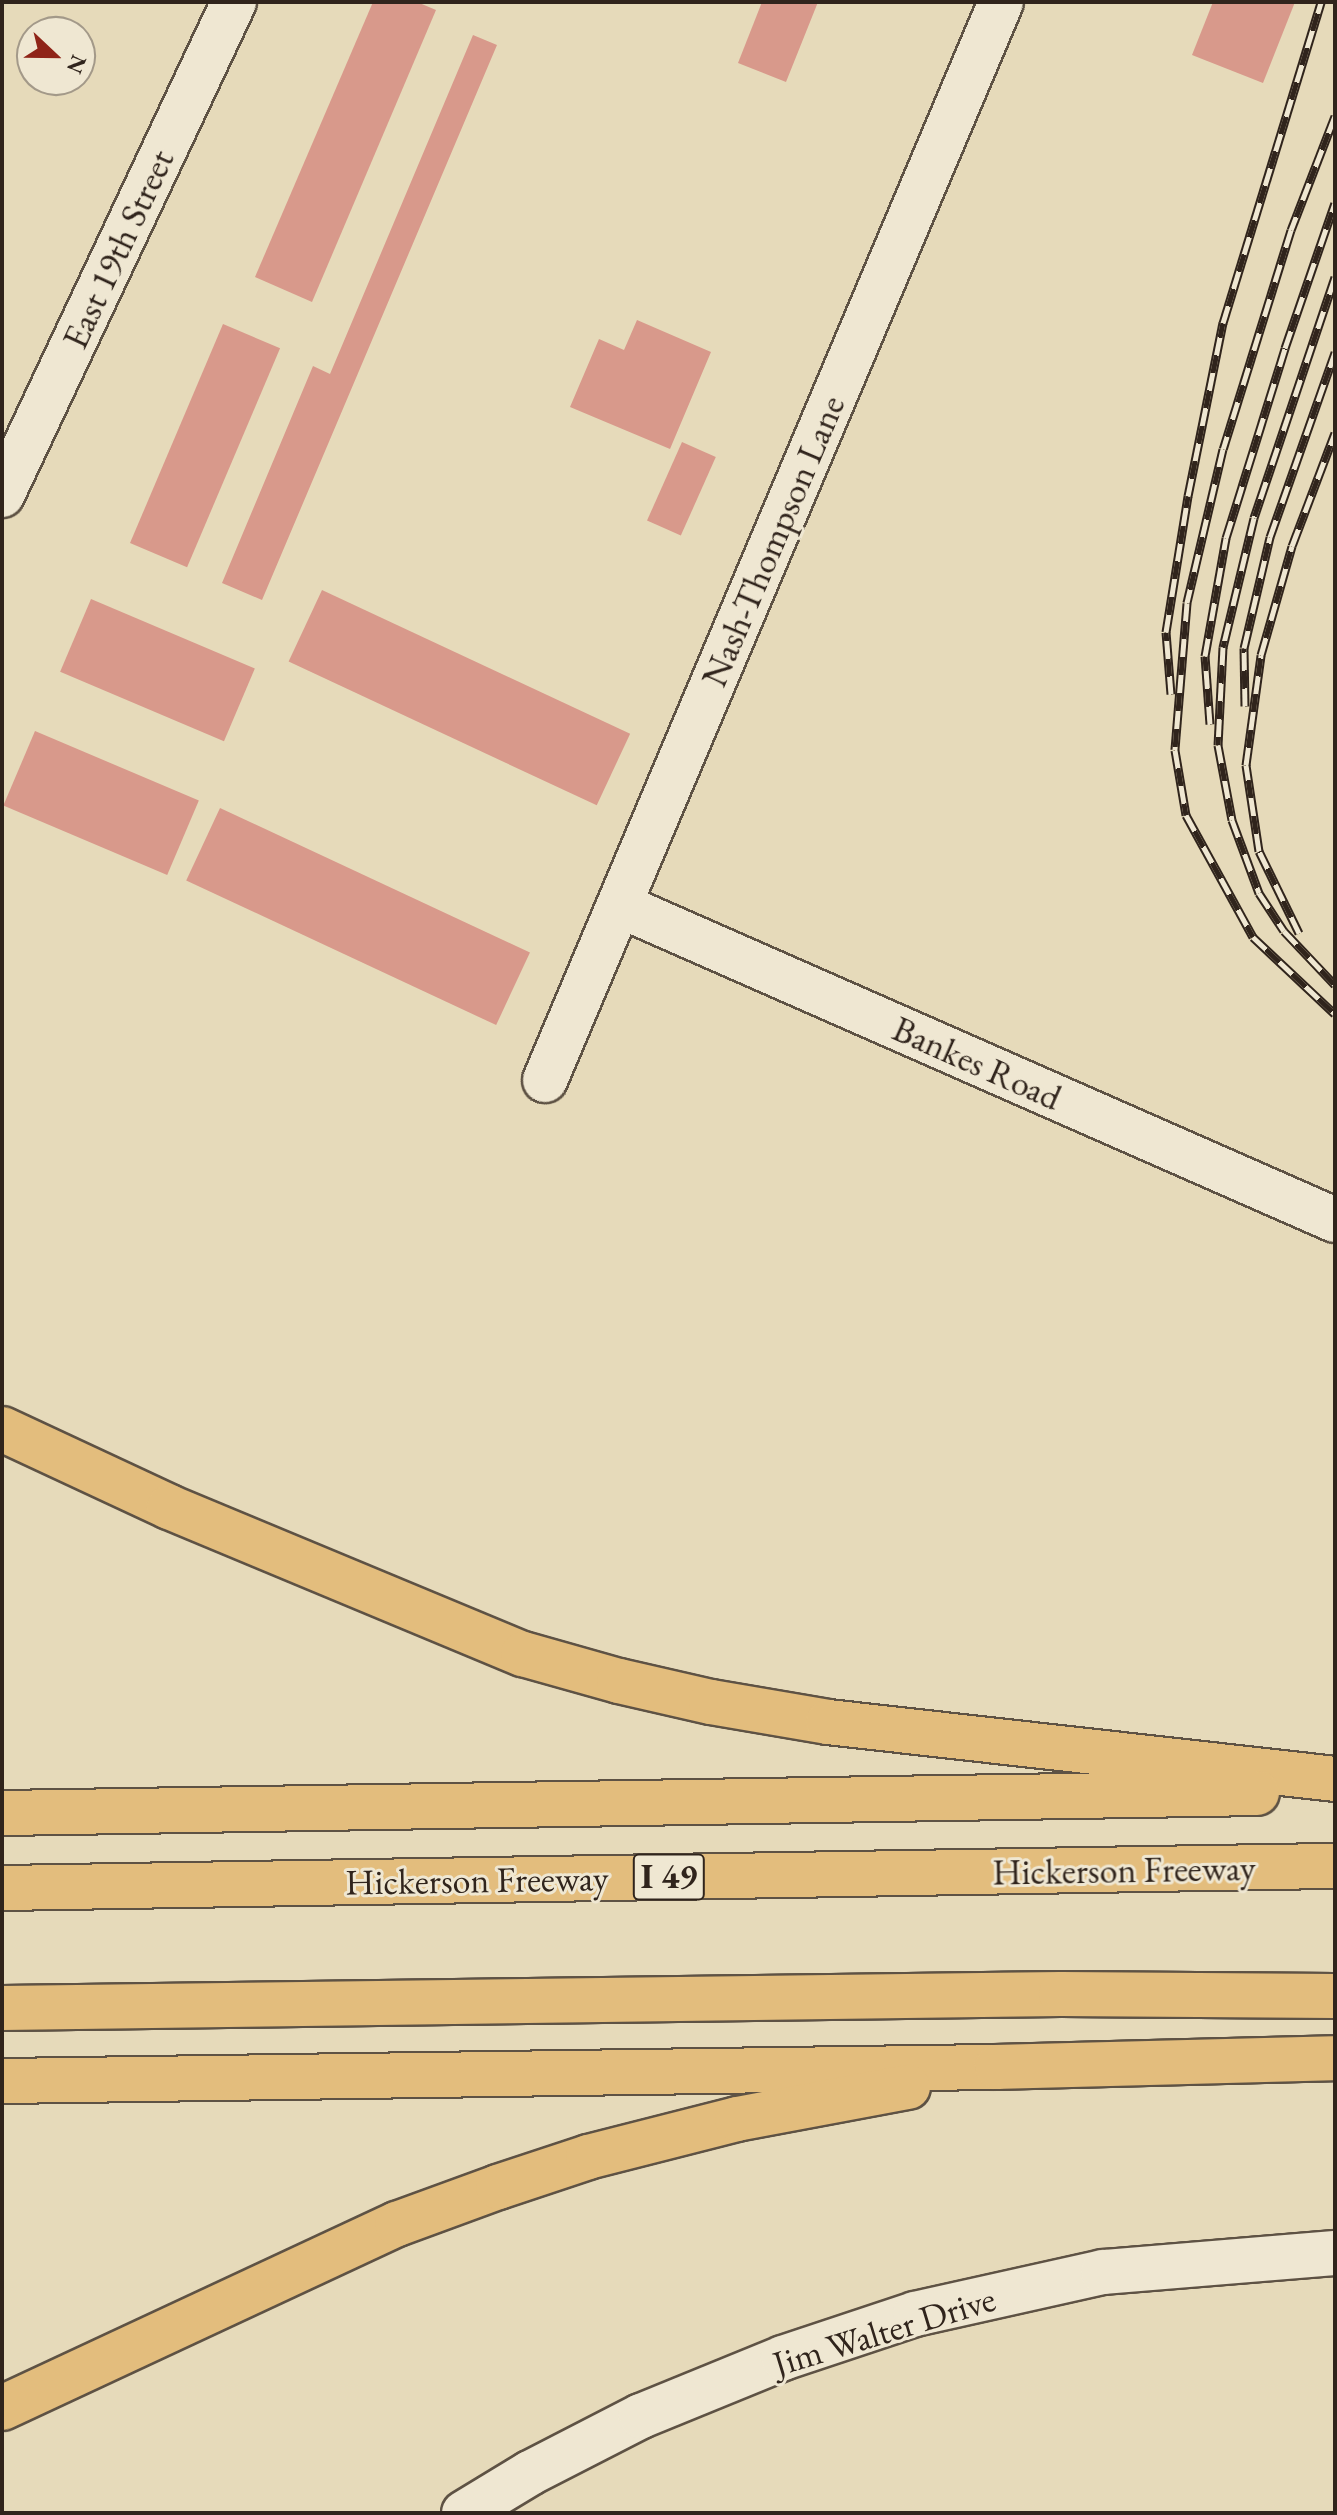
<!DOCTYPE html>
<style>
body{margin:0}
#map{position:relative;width:1337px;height:2515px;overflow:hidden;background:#e6daba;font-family:"EB Garamond",serif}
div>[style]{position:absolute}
.building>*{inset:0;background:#d8998b;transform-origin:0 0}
.roads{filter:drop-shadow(2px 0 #5e5244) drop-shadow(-2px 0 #5e5244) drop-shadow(0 2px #5e5244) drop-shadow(0 -2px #5e5244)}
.minor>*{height:44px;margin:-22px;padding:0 22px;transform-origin:22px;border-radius:22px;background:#efe7d2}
.tertiary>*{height:44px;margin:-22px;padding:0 22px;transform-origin:22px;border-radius:22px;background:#efe7d2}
.motorway>*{height:44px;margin:-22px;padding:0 22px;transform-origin:22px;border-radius:22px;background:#e3bd7d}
.rail>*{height:9px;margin-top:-4.5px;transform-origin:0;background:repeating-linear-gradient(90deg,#efe7d2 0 18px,#30241c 0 36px);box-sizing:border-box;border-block:2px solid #30241c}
span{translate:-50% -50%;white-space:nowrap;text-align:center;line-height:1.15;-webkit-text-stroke:6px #efe7d2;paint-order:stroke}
.shield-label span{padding:2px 6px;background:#efe7d2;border:2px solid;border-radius:6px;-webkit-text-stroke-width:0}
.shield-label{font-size:34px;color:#30241c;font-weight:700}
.street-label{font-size:36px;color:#30241c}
.frame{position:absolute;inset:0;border:4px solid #30241c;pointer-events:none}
.north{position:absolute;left:16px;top:16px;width:80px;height:80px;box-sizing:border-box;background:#efe7d2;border:2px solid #a39989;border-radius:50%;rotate:112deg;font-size:22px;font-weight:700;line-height:32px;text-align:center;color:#30241c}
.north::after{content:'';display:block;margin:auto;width:28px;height:36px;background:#8f2418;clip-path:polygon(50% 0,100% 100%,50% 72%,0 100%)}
</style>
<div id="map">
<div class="building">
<i style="clip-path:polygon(373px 2px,417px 2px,436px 10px,312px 302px,255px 277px)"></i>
<i style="clip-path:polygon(762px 2px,818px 2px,786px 82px,738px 63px)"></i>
<i style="clip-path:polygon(1213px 2px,1295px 2px,1263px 83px,1192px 55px)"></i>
<i style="clip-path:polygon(473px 35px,497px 45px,262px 600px,222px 583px,313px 366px,330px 374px)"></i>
<i style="clip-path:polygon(637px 320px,711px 352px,670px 449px,570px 407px,599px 339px,624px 350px)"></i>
<i style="left:223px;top:324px;width:62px;height:238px;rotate:23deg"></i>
<i style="left:682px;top:442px;width:37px;height:86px;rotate:24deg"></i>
<i style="left:322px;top:590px;width:340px;height:79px;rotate:25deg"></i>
<i style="left:91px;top:599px;width:178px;height:79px;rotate:23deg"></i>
<i style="left:35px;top:731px;width:178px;height:81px;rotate:23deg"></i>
<i style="left:220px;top:808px;width:342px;height:80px;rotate:25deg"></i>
</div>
<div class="roads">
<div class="minor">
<i style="left:619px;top:905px;width:782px;rotate:23.75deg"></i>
<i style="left:545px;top:1080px;width:1170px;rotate:-67.07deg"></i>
<i style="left:464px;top:2513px;width:77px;rotate:-31.2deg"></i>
<i style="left:530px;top:2473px;width:125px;rotate:-27.2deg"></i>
<i style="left:641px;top:2416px;width:153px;rotate:-22.2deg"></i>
<i style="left:783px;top:2358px;width:139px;rotate:-18.4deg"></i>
<i style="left:915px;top:2314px;width:193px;rotate:-12.6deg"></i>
<i style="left:1103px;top:2272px;width:233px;rotate:-4.7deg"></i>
</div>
<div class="tertiary">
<i style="left:2px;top:495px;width:545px;rotate:-64.8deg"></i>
</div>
<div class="motorway">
<i style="left:2px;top:1429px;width:184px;rotate:25deg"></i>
<i style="left:169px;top:1507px;width:383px;rotate:22.6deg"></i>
<i style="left:523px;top:1654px;width:100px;rotate:15.7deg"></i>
<i style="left:619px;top:1681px;width:94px;rotate:12.9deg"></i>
<i style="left:711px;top:1702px;width:119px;rotate:9.7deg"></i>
<i style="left:828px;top:1722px;width:510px;rotate:6.41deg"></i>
<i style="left:2px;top:1813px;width:1255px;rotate:-0.91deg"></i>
<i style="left:2px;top:1888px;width:1333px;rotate:-0.95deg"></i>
<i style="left:2px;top:2008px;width:1059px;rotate:-0.76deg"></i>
<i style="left:1061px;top:1994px;width:274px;rotate:0.4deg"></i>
<i style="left:2px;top:2081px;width:995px;rotate:-0.81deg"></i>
<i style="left:997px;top:2067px;width:338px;rotate:-1.5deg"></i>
<i style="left:2px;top:2408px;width:436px;rotate:-25deg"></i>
<i style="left:397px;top:2224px;width:108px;rotate:-20.1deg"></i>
<i style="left:498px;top:2187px;width:95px;rotate:-18.4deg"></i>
<i style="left:588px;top:2157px;width:154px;rotate:-14.3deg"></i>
<i style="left:737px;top:2119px;width:174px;rotate:-10.6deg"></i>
</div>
</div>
<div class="rail">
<i style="left:1335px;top:116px;width:122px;rotate:111.1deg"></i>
<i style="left:1291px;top:230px;width:229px;rotate:107.2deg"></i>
<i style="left:1223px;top:449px;width:158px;rotate:103.2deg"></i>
<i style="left:1187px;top:603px;width:147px;rotate:94.7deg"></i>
<i style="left:1175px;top:750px;width:66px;rotate:80.4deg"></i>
<i style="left:1186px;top:815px;width:139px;rotate:61.2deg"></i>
<i style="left:1253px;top:937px;width:112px;rotate:43.2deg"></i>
<i style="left:1335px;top:277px;width:254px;rotate:108.6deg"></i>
<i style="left:1254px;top:518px;width:133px;rotate:103.5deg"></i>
<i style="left:1223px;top:647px;width:98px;rotate:92.9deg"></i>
<i style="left:1218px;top:745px;width:76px;rotate:79.4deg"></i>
<i style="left:1232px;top:820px;width:78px;rotate:69.7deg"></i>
<i style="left:1259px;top:893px;width:45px;rotate:56.7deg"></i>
<i style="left:1284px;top:931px;width:74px;rotate:46.6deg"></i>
<i style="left:1171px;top:694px;width:62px;rotate:-94.6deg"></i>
<i style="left:1166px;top:632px;width:138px;rotate:-80.8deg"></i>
<i style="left:1188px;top:496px;width:177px;rotate:-78.6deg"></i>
<i style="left:1223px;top:323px;width:336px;rotate:-73deg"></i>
<i style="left:1245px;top:706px;width:58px;rotate:-91deg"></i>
<i style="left:1244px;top:648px;width:114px;rotate:-76.8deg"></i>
<i style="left:1270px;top:537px;width:196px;rotate:-70.6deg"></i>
<i style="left:1210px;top:724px;width:68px;rotate:-94.2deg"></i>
<i style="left:1205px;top:656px;width:120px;rotate:-79.9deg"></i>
<i style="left:1226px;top:538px;width:199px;rotate:-72.7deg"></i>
<i style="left:1285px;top:348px;width:153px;rotate:-71deg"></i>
<i style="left:1299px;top:933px;width:91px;rotate:-116deg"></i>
<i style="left:1259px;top:851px;width:87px;rotate:-98.6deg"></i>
<i style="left:1246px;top:765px;width:111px;rotate:-82.2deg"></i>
<i style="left:1261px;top:655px;width:113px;rotate:-74.1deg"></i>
<i style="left:1292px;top:546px;width:121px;rotate:-69.2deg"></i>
</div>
<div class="shield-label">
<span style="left:669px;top:1877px">I 49</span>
</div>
<div class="street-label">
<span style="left:118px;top:249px;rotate:-65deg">East 19th Street</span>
<span style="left:773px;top:541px;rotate:-67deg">Nash-Thompson Lane</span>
<span style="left:977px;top:1063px;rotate:24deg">Bankes Road</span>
<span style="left:1124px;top:1870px;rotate:-1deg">Hickerson Freeway</span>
<span style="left:477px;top:1880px;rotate:-1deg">Hickerson Freeway</span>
<span style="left:884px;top:2331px;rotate:-17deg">Jim Walter Drive</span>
</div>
<div class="frame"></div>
<div class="north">N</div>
</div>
